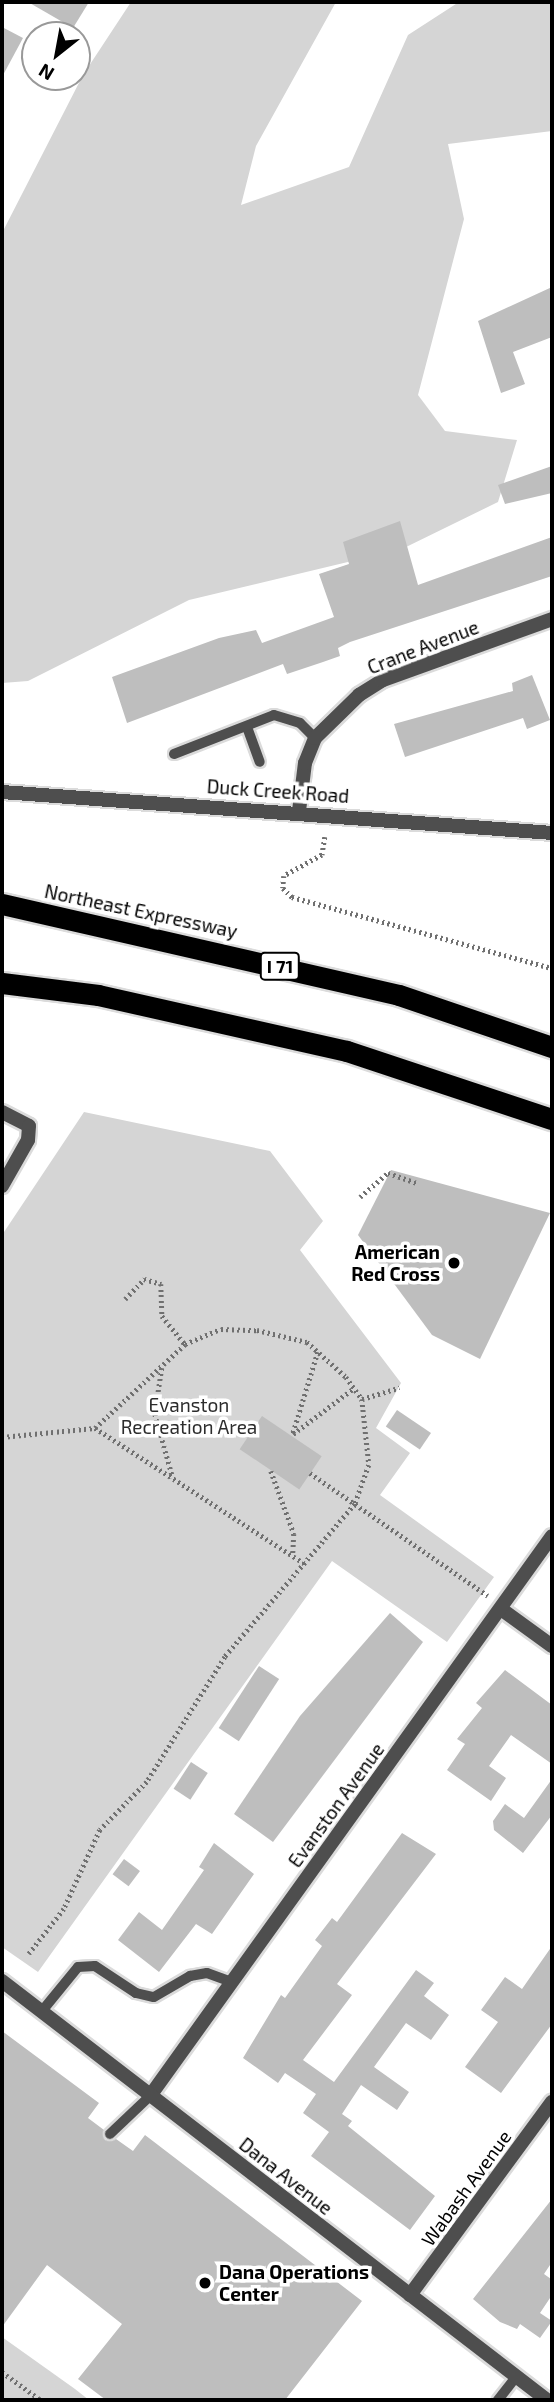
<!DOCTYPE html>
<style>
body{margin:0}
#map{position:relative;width:554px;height:2402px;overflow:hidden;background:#fff;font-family:"Exo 2",sans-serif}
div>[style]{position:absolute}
.green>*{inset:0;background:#d5d5d5}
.building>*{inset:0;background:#bebebe;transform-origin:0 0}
.path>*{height:4.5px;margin-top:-2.25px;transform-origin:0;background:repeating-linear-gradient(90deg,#707070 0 2px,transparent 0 5.5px)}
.roads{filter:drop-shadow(2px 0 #dbdbdb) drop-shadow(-2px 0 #dbdbdb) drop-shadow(0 2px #dbdbdb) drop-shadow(0 -2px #dbdbdb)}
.service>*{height:10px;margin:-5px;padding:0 5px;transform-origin:5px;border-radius:5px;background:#4e4e4e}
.minor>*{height:14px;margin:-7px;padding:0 7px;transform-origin:7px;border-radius:7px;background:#4e4e4e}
.tertiary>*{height:14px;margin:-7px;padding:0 7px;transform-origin:7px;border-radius:7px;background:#4e4e4e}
.motorway>*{height:21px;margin:-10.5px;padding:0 10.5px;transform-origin:10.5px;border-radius:10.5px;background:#000}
.dots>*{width:19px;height:19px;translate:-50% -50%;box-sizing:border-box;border:4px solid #fff;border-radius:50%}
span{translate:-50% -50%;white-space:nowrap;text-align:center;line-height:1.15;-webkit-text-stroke:7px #fff;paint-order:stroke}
.shield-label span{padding:2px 5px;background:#fff;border:2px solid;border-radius:5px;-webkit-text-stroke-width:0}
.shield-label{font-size:18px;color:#000;font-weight:700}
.street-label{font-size:19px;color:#000}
.poi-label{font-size:19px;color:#000;font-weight:700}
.right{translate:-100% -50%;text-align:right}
.left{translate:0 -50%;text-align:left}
.park-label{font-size:19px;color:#2c2c2c}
.frame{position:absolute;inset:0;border:4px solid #000;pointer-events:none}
.north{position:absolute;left:21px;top:21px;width:70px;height:70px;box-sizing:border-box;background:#fff;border:2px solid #999;border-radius:50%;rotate:211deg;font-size:19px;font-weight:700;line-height:28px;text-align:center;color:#000}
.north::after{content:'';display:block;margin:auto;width:24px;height:32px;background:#000;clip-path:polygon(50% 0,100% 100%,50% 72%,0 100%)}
</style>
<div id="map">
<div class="green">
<i style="clip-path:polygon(131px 2px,336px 2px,256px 146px,241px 205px,349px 167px,408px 35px,459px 2px,552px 2px,552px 131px,448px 144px,464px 219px,418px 395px,445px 431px,517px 440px,498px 502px,402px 549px,189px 600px,28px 681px,2px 683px,2px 233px,83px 75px)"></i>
<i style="clip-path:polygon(84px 1112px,270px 1151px,323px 1221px,300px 1250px,401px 1383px,376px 1428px,410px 1453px,380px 1495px,494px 1577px,447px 1642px,332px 1561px,38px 1972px,2px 1947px,2px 1235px)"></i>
<i style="clip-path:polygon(2px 2337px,75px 2389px,89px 2400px,2px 2400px)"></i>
</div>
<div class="building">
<i style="clip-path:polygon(28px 2px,89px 2px,73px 28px)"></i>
<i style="clip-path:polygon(2px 27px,23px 38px,2px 77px)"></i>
<i style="clip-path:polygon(552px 287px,552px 337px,513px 352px,525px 384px,501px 393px,478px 321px)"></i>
<i style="clip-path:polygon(552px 466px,552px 493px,505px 504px,498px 485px)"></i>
<i style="clip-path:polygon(400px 521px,418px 585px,552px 537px,552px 576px,350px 642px,338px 648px,340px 656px,323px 662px,287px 674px,283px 664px,127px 723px,112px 677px,219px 638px,256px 630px,262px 643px,334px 617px,319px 574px,349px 564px,343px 542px)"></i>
<i style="clip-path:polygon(532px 675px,550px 720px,527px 729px,523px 718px,405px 757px,394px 724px,513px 691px,512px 683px)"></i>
<i style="clip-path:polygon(391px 1170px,550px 1213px,480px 1359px,432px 1335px,358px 1235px)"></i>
<i style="left:397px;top:1410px;width:41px;height:20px;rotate:34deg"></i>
<i style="left:262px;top:1416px;width:72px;height:40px;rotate:34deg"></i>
<i style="clip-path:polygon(390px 1613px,423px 1642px,273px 1842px,234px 1814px,300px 1716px)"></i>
<i style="left:259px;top:1666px;width:24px;height:74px;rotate:33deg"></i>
<i style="clip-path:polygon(505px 1670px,552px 1705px,552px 1764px,511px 1735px,489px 1766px,506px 1778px,491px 1801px,447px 1770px,465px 1744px,457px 1739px,482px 1708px,476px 1703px)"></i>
<i style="left:191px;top:1762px;width:20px;height:32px;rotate:33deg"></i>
<i style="clip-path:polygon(552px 1779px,552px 1815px,523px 1853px,494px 1830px,493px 1821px,505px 1804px,524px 1818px)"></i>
<i style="clip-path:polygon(402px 1833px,436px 1854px,337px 1984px,352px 1995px,303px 2060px,334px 2082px,416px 1970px,434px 1983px,424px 1996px,449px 2015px,431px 2040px,406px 2023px,374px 2067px,409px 2092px,397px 2110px,361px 2085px,342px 2114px,352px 2121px,348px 2126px,435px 2196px,410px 2230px,311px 2156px,329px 2132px,303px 2113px,316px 2094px,285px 2073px,278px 2083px,243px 2058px,281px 1995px,285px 1998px,322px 1946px,315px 1940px,332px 1918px,337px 1922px)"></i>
<i style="clip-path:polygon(214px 1843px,254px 1874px,212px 1934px,196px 1924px,159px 1972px,118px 1940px,139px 1912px,162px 1930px,204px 1870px,199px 1867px)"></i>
<i style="left:124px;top:1859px;width:20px;height:19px;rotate:37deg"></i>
<i style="clip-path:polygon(552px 1946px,552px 2024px,501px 2093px,465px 2067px,498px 2022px,481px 2010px,505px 1977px,522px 1989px)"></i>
<i style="clip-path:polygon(2px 2031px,99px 2103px,88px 2118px,104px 2130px,105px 2140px,116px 2139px,133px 2151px,145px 2135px,362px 2301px,285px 2400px,106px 2400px,78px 2379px,122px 2324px,47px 2265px,2px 2327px)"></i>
<i style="clip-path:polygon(552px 2199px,552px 2262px,544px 2274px,551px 2279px,552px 2295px,540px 2313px,552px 2321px,540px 2338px,520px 2324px,517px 2329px,500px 2322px,473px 2299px)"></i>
</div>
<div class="path">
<i style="left:325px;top:837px;width:18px;rotate:99deg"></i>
<i style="left:322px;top:855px;width:43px;rotate:151.1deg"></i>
<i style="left:284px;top:876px;width:12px;rotate:95deg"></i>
<i style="left:283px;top:888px;width:13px;rotate:45deg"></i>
<i style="left:292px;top:897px;width:270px;rotate:15.3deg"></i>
<i style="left:360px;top:1197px;width:37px;rotate:-41deg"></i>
<i style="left:388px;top:1173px;width:31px;rotate:19deg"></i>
<i style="left:125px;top:1299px;width:28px;rotate:-46deg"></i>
<i style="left:144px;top:1279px;width:18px;rotate:16deg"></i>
<i style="left:161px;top:1284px;width:32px;rotate:88deg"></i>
<i style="left:162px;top:1316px;width:36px;rotate:51deg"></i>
<i style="left:318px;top:1352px;width:86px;rotate:107deg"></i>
<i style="left:293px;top:1434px;width:76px;rotate:-37deg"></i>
<i style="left:162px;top:1368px;width:47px;rotate:98.7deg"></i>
<i style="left:155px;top:1414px;width:66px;rotate:74.3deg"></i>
<i style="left:362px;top:1399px;width:39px;rotate:-17deg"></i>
<i style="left:95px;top:1428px;width:250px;rotate:32.9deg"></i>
<i style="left:2px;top:1437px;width:93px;rotate:-5.5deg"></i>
<i style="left:95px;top:1428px;width:123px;rotate:-43deg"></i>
<i style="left:185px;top:1344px;width:39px;rotate:-23deg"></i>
<i style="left:221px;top:1329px;width:36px;rotate:2deg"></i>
<i style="left:257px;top:1330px;width:51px;rotate:13.5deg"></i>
<i style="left:307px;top:1342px;width:52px;rotate:41.9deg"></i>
<i style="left:346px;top:1377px;width:27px;rotate:54deg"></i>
<i style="left:362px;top:1399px;width:66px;rotate:83.9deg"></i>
<i style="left:369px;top:1465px;width:41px;rotate:109.7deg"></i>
<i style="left:355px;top:1504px;width:201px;rotate:130.4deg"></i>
<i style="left:225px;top:1657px;width:147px;rotate:122deg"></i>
<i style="left:147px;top:1782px;width:67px;rotate:134.4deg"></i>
<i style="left:100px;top:1830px;width:87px;rotate:114.5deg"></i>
<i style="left:64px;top:1909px;width:57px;rotate:127.9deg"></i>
<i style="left:271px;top:1471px;width:67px;rotate:69.9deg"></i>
<i style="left:294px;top:1534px;width:21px;rotate:93deg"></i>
<i style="left:310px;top:1473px;width:216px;rotate:34.6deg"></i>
<i style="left:2px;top:2372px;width:48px;rotate:35.7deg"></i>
</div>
<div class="roads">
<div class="service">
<i style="left:247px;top:727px;width:37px;rotate:70deg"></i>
<i style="left:174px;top:754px;width:107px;rotate:-21.3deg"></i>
<i style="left:274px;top:715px;width:27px;rotate:17deg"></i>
<i style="left:300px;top:723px;width:21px;rotate:45deg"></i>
<i style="left:42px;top:2011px;width:57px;rotate:-50.7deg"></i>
<i style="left:78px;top:1967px;width:17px;rotate:-3deg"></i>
<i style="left:95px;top:1966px;width:49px;rotate:33.4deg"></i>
<i style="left:136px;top:1993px;width:18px;rotate:13deg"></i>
<i style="left:154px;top:1997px;width:42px;rotate:-30.3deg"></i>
<i style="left:190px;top:1976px;width:17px;rotate:-10deg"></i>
<i style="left:207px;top:1973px;width:27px;rotate:20deg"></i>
<i style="left:110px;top:2134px;width:55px;rotate:-43.5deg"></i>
<i style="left:498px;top:2400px;width:29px;rotate:-52deg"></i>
</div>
<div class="minor">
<i style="left:299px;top:811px;width:48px;rotate:-82.9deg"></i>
<i style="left:305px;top:763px;width:27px;rotate:-68deg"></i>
<i style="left:315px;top:738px;width:62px;rotate:-44.3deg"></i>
<i style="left:359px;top:695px;width:28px;rotate:-32deg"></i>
<i style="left:383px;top:680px;width:180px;rotate:-19.8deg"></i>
<i style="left:2px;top:1112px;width:30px;rotate:27deg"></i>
<i style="left:29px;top:1126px;width:14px;rotate:94deg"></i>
<i style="left:28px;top:1140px;width:53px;rotate:119.5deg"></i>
<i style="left:501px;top:1609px;width:63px;rotate:36deg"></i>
<i style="left:150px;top:2096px;width:689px;rotate:-54.33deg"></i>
<i style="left:410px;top:2295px;width:240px;rotate:-53.7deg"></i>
</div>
<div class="tertiary">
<i style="left:2px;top:792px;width:552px;rotate:4.26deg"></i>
<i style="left:2px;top:1981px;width:687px;rotate:37.55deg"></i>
</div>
<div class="motorway">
<i style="left:2px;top:904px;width:407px;rotate:12.9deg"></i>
<i style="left:399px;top:995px;width:162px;rotate:18.8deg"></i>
<i style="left:2px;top:983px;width:97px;rotate:7.1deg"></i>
<i style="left:98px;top:995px;width:255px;rotate:12.7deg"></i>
<i style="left:347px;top:1051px;width:216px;rotate:18.4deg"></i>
</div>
</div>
<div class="dots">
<i style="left:454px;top:1263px;background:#000"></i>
<i style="left:205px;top:2283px;background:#000"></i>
</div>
<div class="shield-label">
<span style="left:280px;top:966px">I 71</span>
</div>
<div class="street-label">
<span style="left:423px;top:647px;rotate:-21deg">Crane Avenue</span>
<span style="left:278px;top:791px;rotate:4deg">Duck Creek Road</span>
<span style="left:141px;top:911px;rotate:12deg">Northeast Expressway</span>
<span style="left:336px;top:1805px;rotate:-54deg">Evanston Avenue</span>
<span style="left:286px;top:2176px;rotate:38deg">Dana Avenue</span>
<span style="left:466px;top:2188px;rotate:-54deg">Wabash Avenue</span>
</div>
<div class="poi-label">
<span class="right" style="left:440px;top:1263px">American<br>Red Cross</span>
<span class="left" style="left:219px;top:2283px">Dana Operations<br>Center</span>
</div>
<div class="park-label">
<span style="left:189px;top:1416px">Evanston<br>Recreation Area</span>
</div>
<div class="frame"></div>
<div class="north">N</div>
</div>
